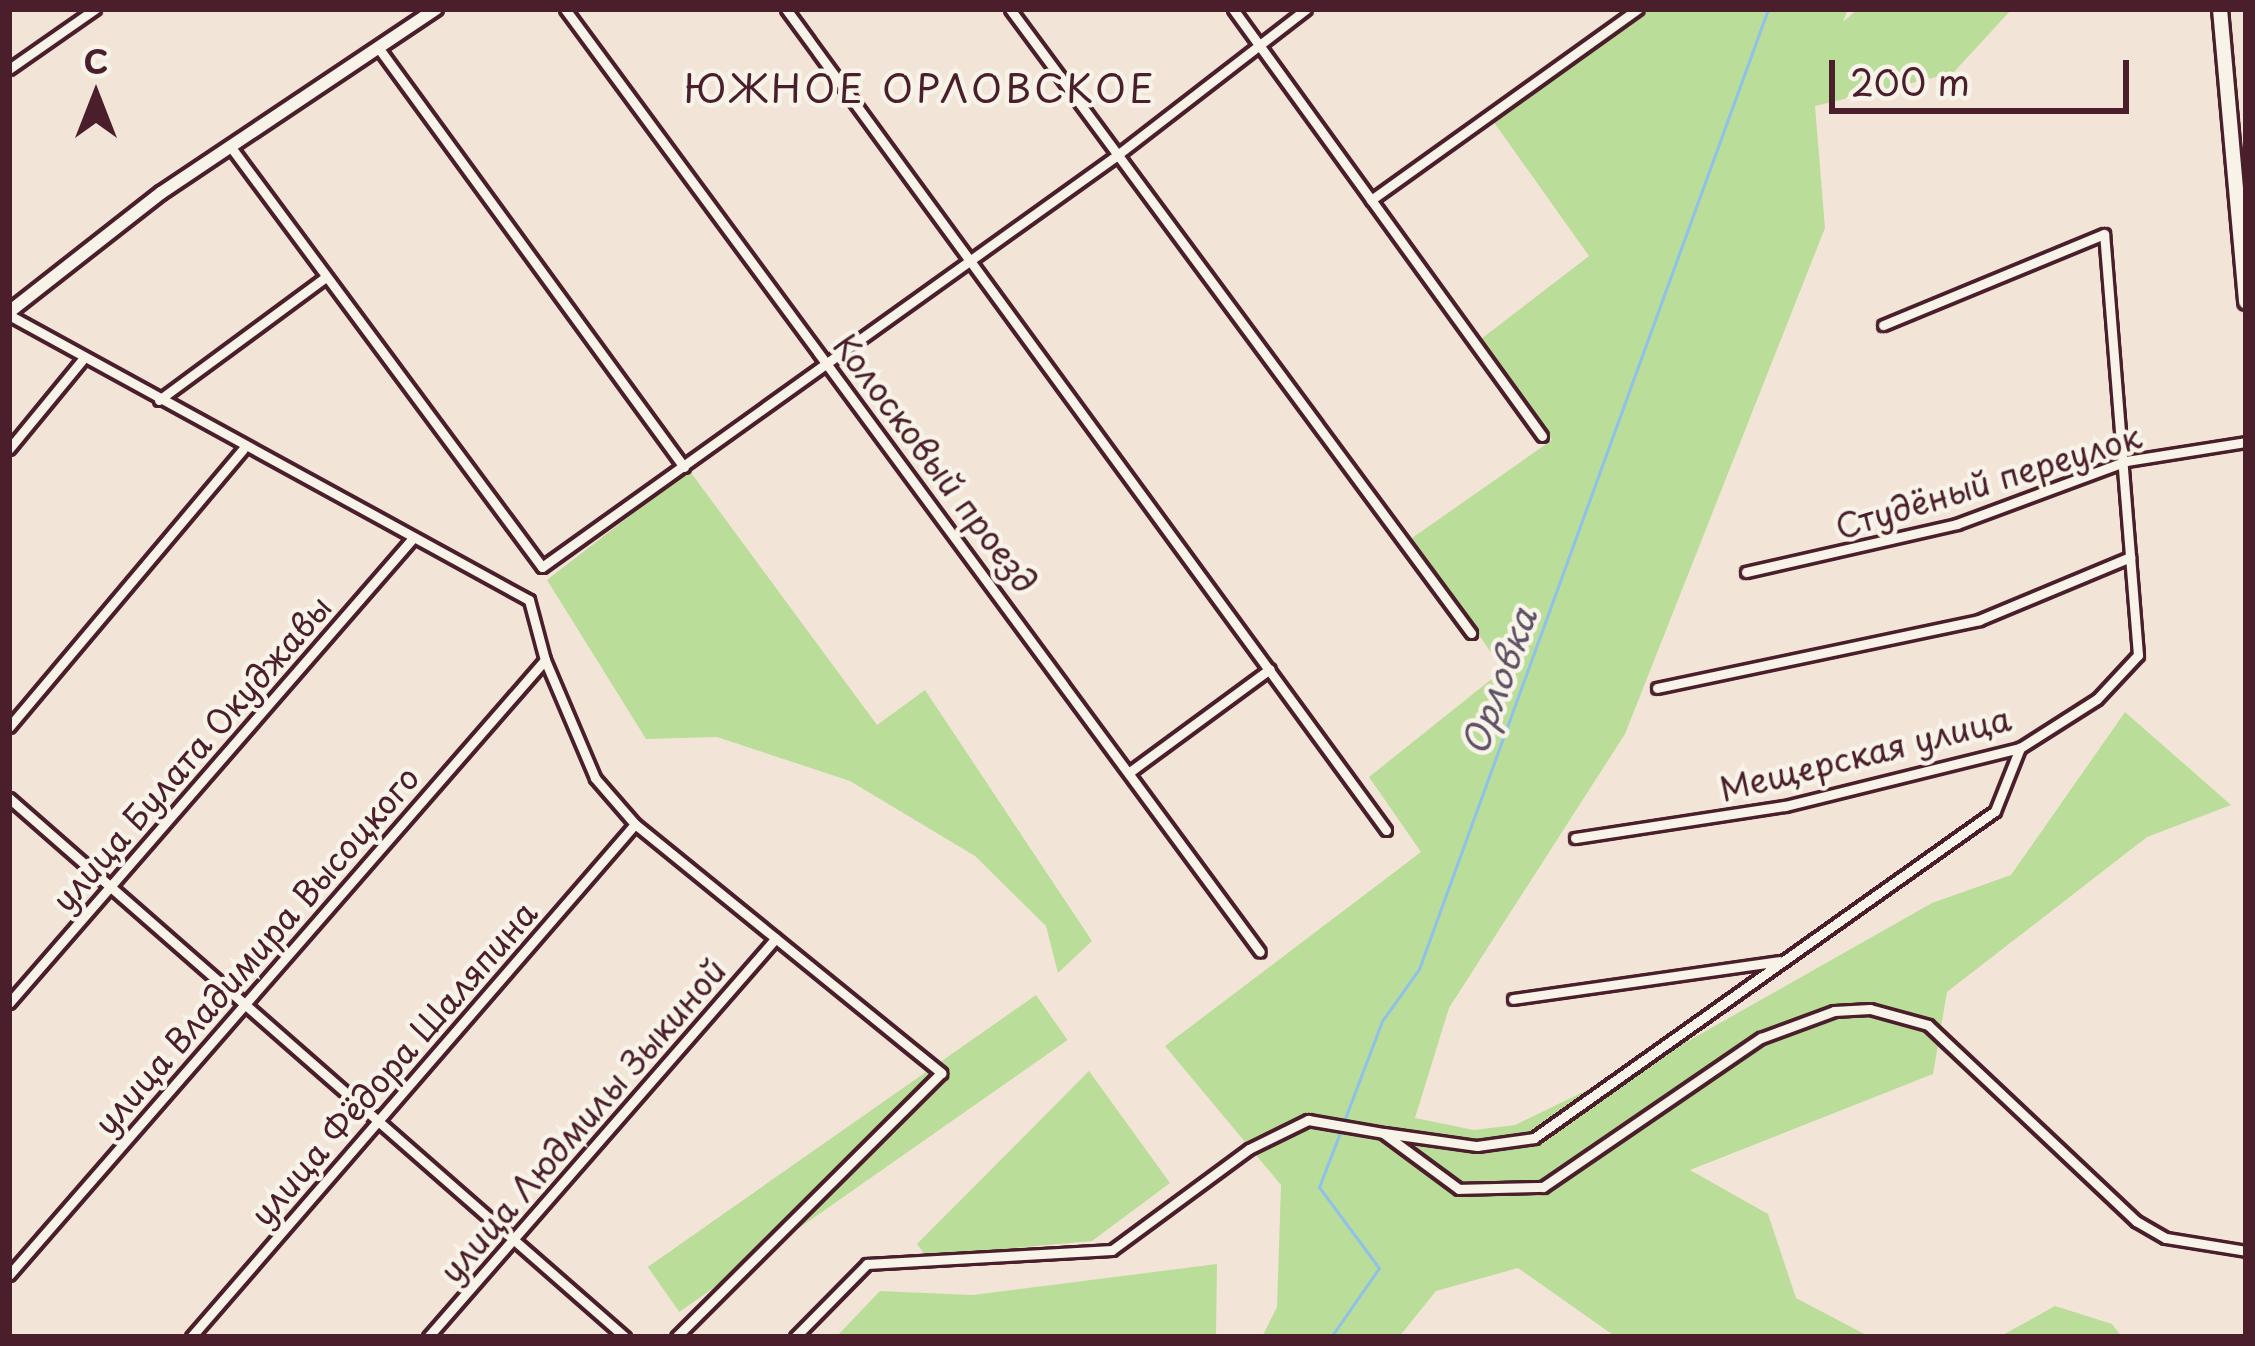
<!DOCTYPE html>
<meta charset="utf-8">
<style>
body{margin:0}
#map{position:relative;width:2255px;height:1346px;overflow:hidden;background:#f3e4d8;font-family:"Playpen Sans",sans-serif}
div>[style]{position:absolute}
.green>*{inset:0;background:#bade99;transform-origin:0 0}
.stream>*{height:3px;margin:-1.5px;padding:0 1.5px;transform-origin:1.5px;border-radius:1.5px;background:#8fc1eb}
.roads{filter:drop-shadow(3px 0 #4a1f2b) drop-shadow(-3px 0 #4a1f2b) drop-shadow(0 3px #4a1f2b) drop-shadow(0 -3px #4a1f2b)}
.minor>*{height:9px;margin:-4.5px;padding:0 4.5px;transform-origin:4.5px;border-radius:4.5px;background:#f7f3e8}
.tertiary>*{height:12px;margin:-6px;padding:0 6px;transform-origin:6px;border-radius:6px;background:#f7f3e8}
.secondary>*{height:14px;margin:-7px;padding:0 7px;transform-origin:7px;border-radius:7px;background:#f7f3e8}
span{translate:-50% -50%;white-space:nowrap;text-align:center;line-height:1.15;-webkit-text-stroke:9px #f7f3e8;paint-order:stroke}
.street-label{font-size:33px;color:#4a1f2b}
.water-label{font-size:36px;color:#5f5065;font-style:italic}
.quarter-label{font-size:39px;color:#4a1f2b;letter-spacing:3px}
.frame{position:absolute;inset:0;border:12px solid #4a1f2b;pointer-events:none}
.north{position:absolute;left:36px;top:36px;width:120px;height:120px;-webkit-text-stroke:9px #f7f3e8;paint-order:stroke;rotate:0deg;font-size:33px;font-weight:700;line-height:48px;text-align:center;color:#4a1f2b}
.north::after{content:'';display:block;margin:auto;width:42px;height:54px;background:#4a1f2b;clip-path:polygon(50% 0,100% 100%,50% 72%,0 100%)}
.scale{position:absolute;left:1829px;top:60px;width:300px;height:54px;box-sizing:border-box;border:6px solid #4a1f2b;border-top:0;padding-left:15px;font-size:36px;line-height:42px;white-space:nowrap;color:#4a1f2b;-webkit-text-stroke:9px #f7f3e8;paint-order:stroke}
</style>
<div id="map">
<div class="green">
<i style="clip-path:polygon(1647px 9px,1848px 9px,1843px 22px,1858px 9px,2012px 9px,1953px 73px,1815px 106px,1825px 228px,1625px 734px,1449px 1008px,1415px 1118px,1474px 1130px,1515px 1125px,1690px 1040px,1932px 903px,2011px 875px,2125px 712px,2231px 805px,2147px 837px,1947px 992px,1933px 1074px,1690px 1170px,1768px 1214px,1796px 1298px,1870px 1337px,1616px 1337px,1518px 1268px,1436px 1291px,1399px 1337px,1262px 1337px,1277px 1307px,1281px 1185px,1165px 1046px,1421px 852px,1369px 777px,1503px 670px,1412px 538px,1552px 440px,1481px 339px,1589px 256px,1493px 121px)"></i>
<i style="clip-path:polygon(689px 470px,877px 725px,925px 690px,1092px 941px,1058px 973px,1046px 926px,975px 856px,850px 781px,717px 737px,646px 739px,547px 580px)"></i>
<i style="left:1036px;top:995px;width:55px;height:474px;rotate:55deg"></i>
<i style="clip-path:polygon(1089px 1071px,1170px 1183px,1092px 1241px,926px 1256px,917px 1244px)"></i>
<i style="clip-path:polygon(1217px 1264px,1216px 1337px,836px 1337px,880px 1291px,973px 1295px)"></i>
<i style="clip-path:polygon(2055px 1306px,2112px 1324px,2122px 1337px,1999px 1337px)"></i>
</div>
<div class="stream">
<i style="left:1344px;top:1121px;width:107px;rotate:-69.2deg"></i>
<i style="left:1382px;top:1021px;width:64px;rotate:-54.6deg"></i>
<i style="left:1419px;top:969px;width:1021px;rotate:-70.02deg"></i>
<i style="left:1331px;top:1337px;width:84px;rotate:-55.2deg"></i>
<i style="left:1379px;top:1268px;width:101px;rotate:-126.5deg"></i>
<i style="left:1319px;top:1187px;width:61px;rotate:-68.9deg"></i>
</div>
<div class="roads">
<div class="minor">
<i style="left:565px;top:9px;width:1171px;rotate:53.61deg"></i>
<i style="left:786px;top:9px;width:1017px;rotate:53.84deg"></i>
<i style="left:1010px;top:9px;width:776px;rotate:53.54deg"></i>
<i style="left:1233px;top:9px;width:527px;rotate:54.11deg"></i>
<i style="left:380px;top:50px;width:516px;rotate:53.91deg"></i>
<i style="left:9px;top:69px;width:105px;rotate:-34.9deg"></i>
<i style="left:233px;top:150px;width:519px;rotate:53.46deg"></i>
<i style="left:542px;top:567px;width:706px;rotate:-35.6deg"></i>
<i style="left:1116px;top:156px;width:240px;rotate:-37.7deg"></i>
<i style="left:1371px;top:200px;width:328px;rotate:-35.6deg"></i>
<i style="left:9px;top:315px;width:593px;rotate:28.73deg"></i>
<i style="left:529px;top:600px;width:62px;rotate:75.1deg"></i>
<i style="left:545px;top:660px;width:128px;rotate:67deg"></i>
<i style="left:595px;top:778px;width:61px;rotate:49deg"></i>
<i style="left:635px;top:824px;width:395px;rotate:39.1deg"></i>
<i style="left:941px;top:1073px;width:374px;rotate:135.1deg"></i>
<i style="left:159px;top:400px;width:207px;rotate:-36.4deg"></i>
<i style="left:9px;top:449px;width:115px;rotate:-50.6deg"></i>
<i style="left:1746px;top:572px;width:216px;rotate:-12.8deg"></i>
<i style="left:1957px;top:524px;width:180px;rotate:-20.4deg"></i>
<i style="left:2126px;top:461px;width:121px;rotate:-9deg"></i>
<i style="left:1657px;top:688px;width:329px;rotate:-11.9deg"></i>
<i style="left:1979px;top:620px;width:164px;rotate:-22.6deg"></i>
<i style="left:9px;top:727px;width:363px;rotate:-49.9deg"></i>
<i style="left:1131px;top:771px;width:172px;rotate:-36.3deg"></i>
<i style="left:9px;top:798px;width:819px;rotate:41.19deg"></i>
<i style="left:1575px;top:838px;width:212px;rotate:-8.7deg"></i>
<i style="left:1785px;top:806px;width:242px;rotate:-13.9deg"></i>
<i style="left:2020px;top:748px;width:91px;rotate:-32.5deg"></i>
<i style="left:2097px;top:699px;width:60px;rotate:-47deg"></i>
<i style="left:2138px;top:655px;width:422px;rotate:-94.6deg"></i>
<i style="left:2104px;top:234px;width:239px;rotate:157.6deg"></i>
<i style="left:1513px;top:999px;width:269px;rotate:-8.1deg"></i>
<i style="left:9px;top:1003px;width:616px;rotate:-49.02deg"></i>
<i style="left:1384px;top:1133px;width:94px;rotate:8deg"></i>
<i style="left:1477px;top:1146px;width:58px;rotate:-8deg"></i>
<i style="left:1534px;top:1138px;width:565px;rotate:-35.35deg"></i>
<i style="left:1995px;top:811px;width:68px;rotate:-68.4deg"></i>
<i style="left:9px;top:1275px;width:816px;rotate:-48.93deg"></i>
<i style="left:191px;top:1337px;width:678px;rotate:-49.12deg"></i>
<i style="left:428px;top:1337px;width:529px;rotate:-48.91deg"></i>
<i style="left:795px;top:1337px;width:103px;rotate:-45.4deg"></i>
<i style="left:867px;top:1264px;width:245px;rotate:-3.3deg"></i>
<i style="left:1112px;top:1250px;width:170px;rotate:-36.4deg"></i>
<i style="left:1249px;top:1149px;width:66px;rotate:-26.2deg"></i>
<i style="left:1308px;top:1120px;width:76px;rotate:9.8deg"></i>
<i style="left:1383px;top:1133px;width:94px;rotate:36.4deg"></i>
<i style="left:1459px;top:1189px;width:84px;rotate:-1.4deg"></i>
<i style="left:1543px;top:1187px;width:264px;rotate:-34.4deg"></i>
<i style="left:1761px;top:1038px;width:78px;rotate:-20.3deg"></i>
<i style="left:1834px;top:1011px;width:36px;rotate:-3deg"></i>
<i style="left:1870px;top:1009px;width:60px;rotate:15.4deg"></i>
<i style="left:1928px;top:1025px;width:286px;rotate:43.3deg"></i>
<i style="left:2136px;top:1221px;width:34px;rotate:30deg"></i>
<i style="left:2166px;top:1238px;width:81px;rotate:9.2deg"></i>
</div>
<div class="tertiary">
<i style="left:9px;top:312px;width:193px;rotate:-38.1deg"></i>
<i style="left:161px;top:193px;width:331px;rotate:-33.8deg"></i>
</div>
<div class="secondary">
<i style="left:2220px;top:9px;width:294px;rotate:84.9deg"></i>
</div>
</div>
<div class="street-label">
<span style="left:936px;top:463px;rotate:53deg">Колосковый проезд</span>
<span style="left:1988px;top:481px;rotate:-17deg">Студёный переулок</span>
<span style="left:191px;top:753px;rotate:-49deg">улица Булата Окуджавы</span>
<span style="left:1865px;top:753px;rotate:-14deg">Мещерская улица</span>
<span style="left:256px;top:950px;rotate:-49deg">улица Владимира Высоцкого</span>
<span style="left:393px;top:1063px;rotate:-49deg">улица Фёдора Шаляпина</span>
<span style="left:582px;top:1120px;rotate:-49deg">улица Людмилы Зыкиной</span>
</div>
<div class="water-label">
<span style="left:1498px;top:681px;rotate:-70deg">Орловка</span>
</div>
<div class="quarter-label">
<span style="left:920px;top:87px">ЮЖНОЕ ОРЛОВСКОЕ</span>
</div>
<div class="frame"></div>
<div class="north">С</div>
<div class="scale">200 m</div>
</div>
